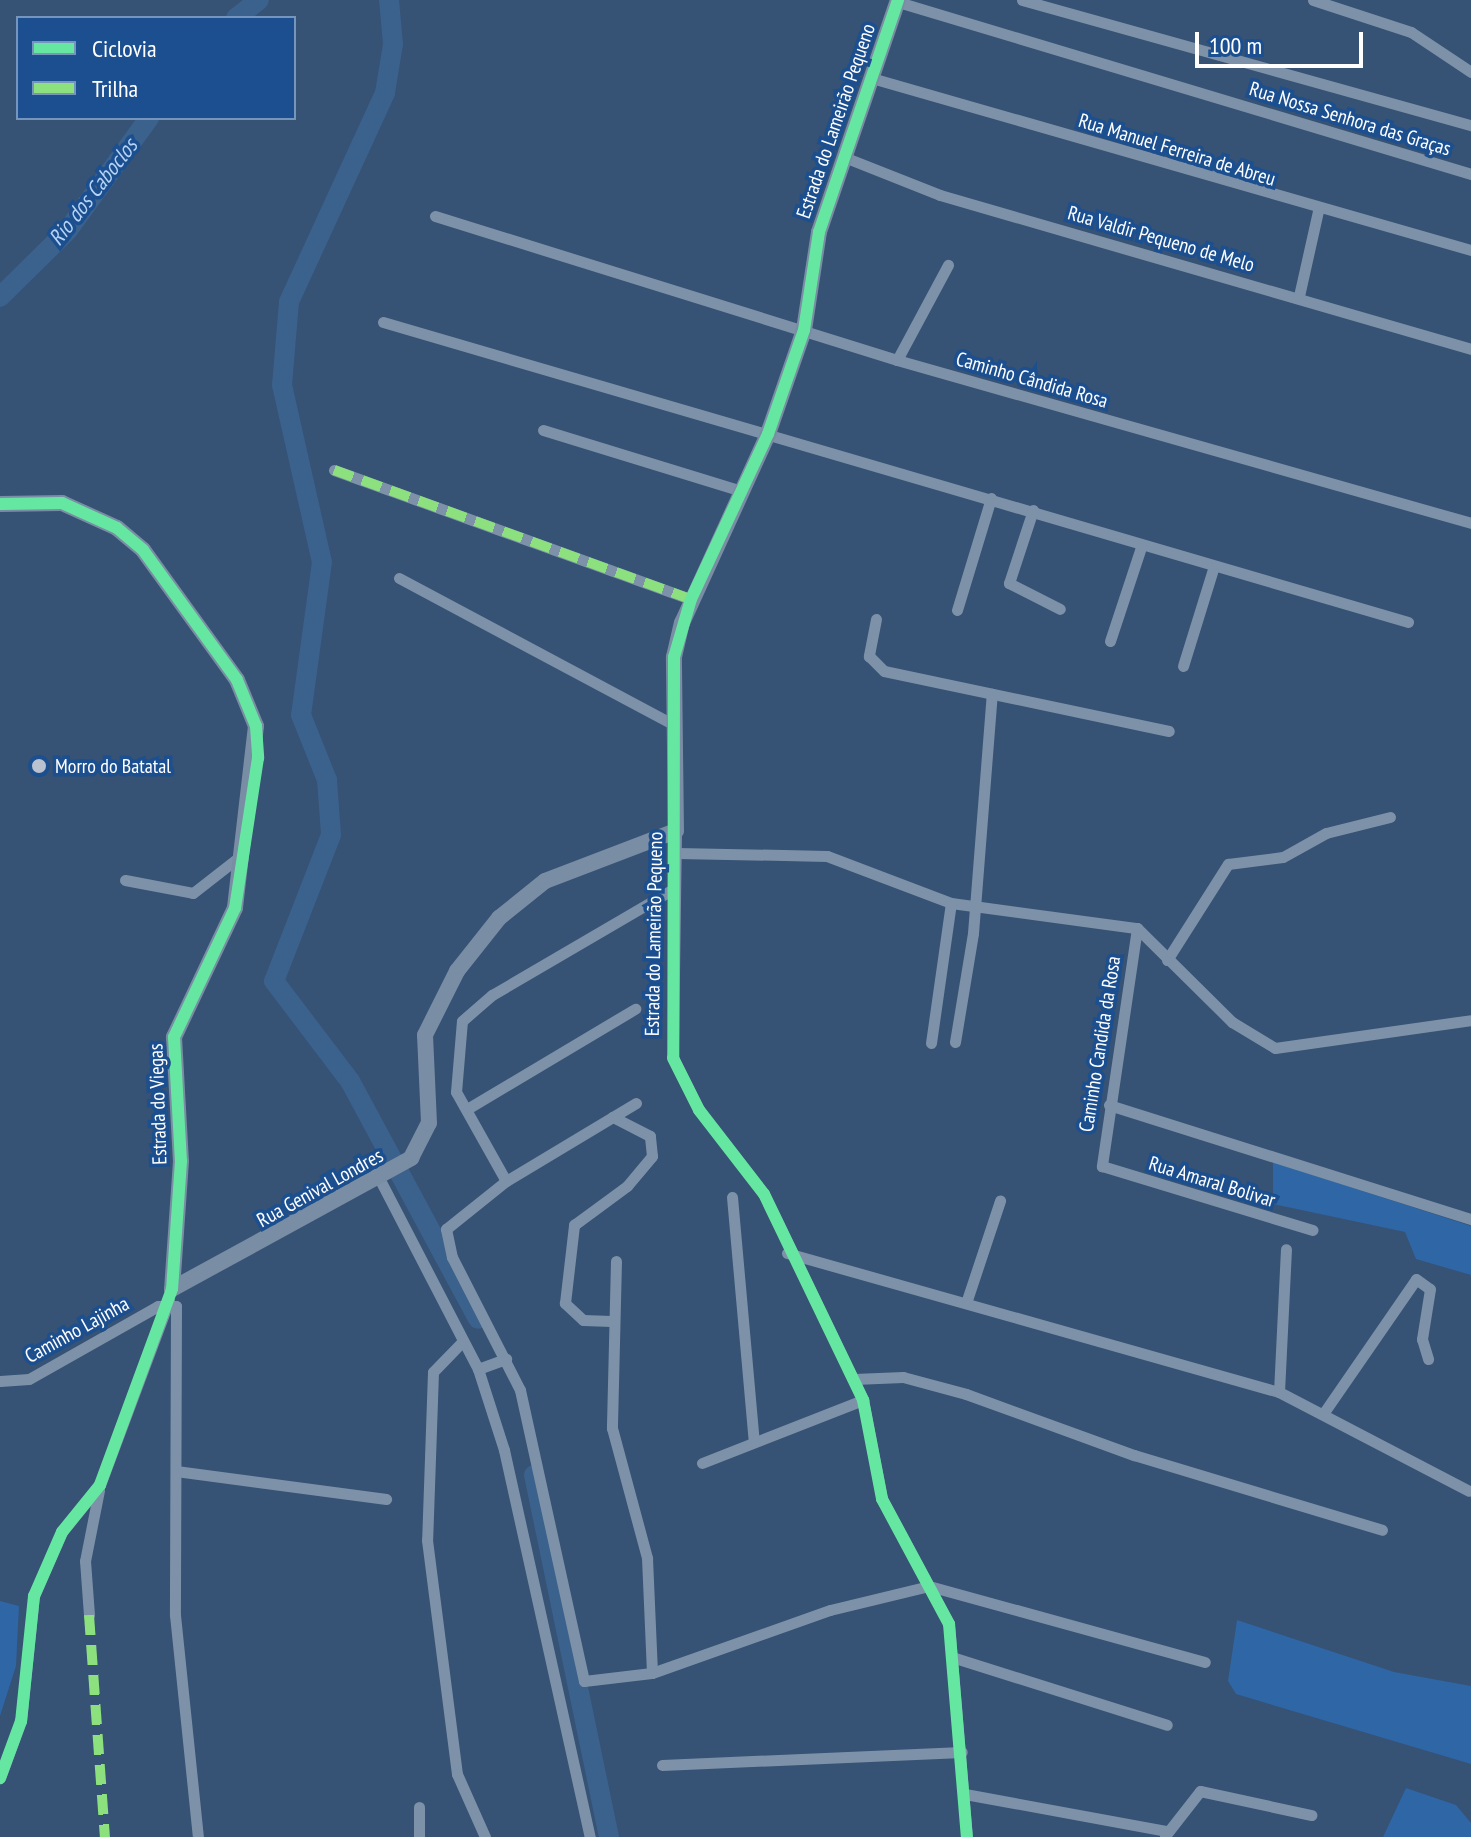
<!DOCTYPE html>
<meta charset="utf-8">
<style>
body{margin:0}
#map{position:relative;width:1471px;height:1837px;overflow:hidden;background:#365274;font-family:"PT Sans Narrow",sans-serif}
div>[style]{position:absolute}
.green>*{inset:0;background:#2f66a5}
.river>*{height:20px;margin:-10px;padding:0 10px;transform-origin:10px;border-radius:10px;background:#3b618d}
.street>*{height:11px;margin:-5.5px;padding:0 5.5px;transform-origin:5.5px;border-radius:5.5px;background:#7d92a8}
.secondary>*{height:16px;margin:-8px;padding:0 8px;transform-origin:8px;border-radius:8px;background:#798da4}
.quiet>*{height:10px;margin-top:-5px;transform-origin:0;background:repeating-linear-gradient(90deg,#8de07e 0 20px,transparent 0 30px)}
.cycleway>*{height:12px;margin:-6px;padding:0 6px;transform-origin:6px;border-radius:6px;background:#66e7a1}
.dots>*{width:22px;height:22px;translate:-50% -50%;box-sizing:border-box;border:4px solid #1b4f8f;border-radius:50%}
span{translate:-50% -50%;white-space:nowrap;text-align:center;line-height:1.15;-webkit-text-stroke:7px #1b4f8f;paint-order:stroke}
.street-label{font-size:20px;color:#fff}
.poi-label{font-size:20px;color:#fff}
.left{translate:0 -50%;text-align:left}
.water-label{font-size:22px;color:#b5d3f5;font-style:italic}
.legend{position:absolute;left:16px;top:16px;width:280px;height:104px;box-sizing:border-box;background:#1b4f8f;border:2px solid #7695bc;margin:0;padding:10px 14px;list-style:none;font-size:24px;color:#fff}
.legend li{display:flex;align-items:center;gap:16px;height:40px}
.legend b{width:40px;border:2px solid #7695bc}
.scale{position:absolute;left:1195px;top:32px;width:168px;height:36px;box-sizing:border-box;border:4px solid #fff;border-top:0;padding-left:10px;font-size:24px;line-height:28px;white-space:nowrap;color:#fff;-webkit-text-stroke:6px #1b4f8f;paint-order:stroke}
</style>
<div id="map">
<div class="green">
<i style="clip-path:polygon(1273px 1162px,1471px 1226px,1471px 1275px,1416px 1259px,1405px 1232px,1273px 1204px)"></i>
<i style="clip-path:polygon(0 1601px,19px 1606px,16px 1666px,0 1716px)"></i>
<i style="clip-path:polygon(1237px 1620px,1394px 1672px,1471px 1686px,1471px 1764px,1236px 1694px,1228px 1681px)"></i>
<i style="clip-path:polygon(1406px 1788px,1456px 1805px,1471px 1823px,1471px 1837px,1383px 1837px)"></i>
</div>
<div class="river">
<i style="left:389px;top:0;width:44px;rotate:84.8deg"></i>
<i style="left:393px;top:44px;width:50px;rotate:99.3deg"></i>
<i style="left:385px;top:93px;width:230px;rotate:114.7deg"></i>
<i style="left:289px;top:302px;width:83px;rotate:94.8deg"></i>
<i style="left:282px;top:385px;width:181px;rotate:77.3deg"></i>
<i style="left:322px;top:562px;width:154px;rotate:97.8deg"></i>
<i style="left:301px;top:715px;width:70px;rotate:68.2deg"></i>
<i style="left:327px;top:780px;width:55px;rotate:85.8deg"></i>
<i style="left:331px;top:835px;width:157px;rotate:111.3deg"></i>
<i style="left:274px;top:981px;width:126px;rotate:52.8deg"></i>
<i style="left:350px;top:1081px;width:270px;rotate:61.7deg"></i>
<i style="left:236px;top:18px;width:29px;rotate:-38deg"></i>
<i style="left:0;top:297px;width:95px;rotate:-44.6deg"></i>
<i style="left:68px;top:230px;width:138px;rotate:-54.1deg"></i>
<i style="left:534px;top:1475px;width:370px;rotate:78.3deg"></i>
</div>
<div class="street">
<i style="left:1022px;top:0;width:466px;rotate:15.6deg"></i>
<i style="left:1313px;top:0;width:103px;rotate:18.1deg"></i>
<i style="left:1411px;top:32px;width:72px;rotate:33.7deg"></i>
<i style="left:898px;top:2px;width:598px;rotate:16.71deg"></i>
<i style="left:875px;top:79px;width:620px;rotate:16.01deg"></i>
<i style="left:844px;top:157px;width:103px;rotate:21.6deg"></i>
<i style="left:940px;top:195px;width:553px;rotate:16.17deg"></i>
<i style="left:435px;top:216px;width:484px;rotate:17.3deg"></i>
<i style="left:897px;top:360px;width:597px;rotate:15.85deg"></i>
<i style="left:1299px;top:296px;width:87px;rotate:-77.4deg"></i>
<i style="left:383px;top:322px;width:1068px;rotate:16.31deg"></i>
<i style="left:897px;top:360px;width:108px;rotate:-61.8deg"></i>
<i style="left:543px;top:430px;width:207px;rotate:17.1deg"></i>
<i style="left:334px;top:470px;width:380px;rotate:19.9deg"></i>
<i style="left:1033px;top:510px;width:77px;rotate:108.2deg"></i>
<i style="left:1009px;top:583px;width:57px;rotate:27deg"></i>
<i style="left:399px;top:578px;width:310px;rotate:28.1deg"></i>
<i style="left:957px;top:610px;width:117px;rotate:-73.1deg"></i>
<i style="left:876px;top:619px;width:38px;rotate:101deg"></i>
<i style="left:869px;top:656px;width:21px;rotate:45deg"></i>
<i style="left:884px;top:671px;width:291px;rotate:11.9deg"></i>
<i style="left:1110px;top:641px;width:99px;rotate:-71.7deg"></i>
<i style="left:1183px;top:666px;width:102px;rotate:-72.8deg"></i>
<i style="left:676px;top:831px;width:227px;rotate:90.8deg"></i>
<i style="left:673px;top:1058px;width:58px;rotate:63.4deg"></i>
<i style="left:699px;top:1110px;width:106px;rotate:52.3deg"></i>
<i style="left:764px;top:1194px;width:229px;rotate:64.3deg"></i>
<i style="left:863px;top:1400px;width:101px;rotate:79.1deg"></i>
<i style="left:882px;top:1499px;width:142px;rotate:61.8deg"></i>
<i style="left:949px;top:1624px;width:214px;rotate:85.2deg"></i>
<i style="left:677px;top:853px;width:150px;rotate:1.1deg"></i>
<i style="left:827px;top:856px;width:133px;rotate:20.8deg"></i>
<i style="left:951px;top:903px;width:188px;rotate:7.7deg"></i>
<i style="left:1137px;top:928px;width:134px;rotate:44.7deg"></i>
<i style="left:1232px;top:1022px;width:50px;rotate:31.2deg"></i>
<i style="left:1275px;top:1048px;width:198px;rotate:-8.1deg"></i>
<i style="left:125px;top:880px;width:69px;rotate:10.8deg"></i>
<i style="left:193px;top:893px;width:63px;rotate:-38deg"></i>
<i style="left:1137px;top:928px;width:241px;rotate:98.4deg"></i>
<i style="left:1102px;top:1166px;width:220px;rotate:16.9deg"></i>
<i style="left:1167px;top:960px;width:114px;rotate:-57.6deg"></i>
<i style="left:1228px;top:864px;width:55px;rotate:-7.3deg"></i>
<i style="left:1283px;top:857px;width:49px;rotate:-29.2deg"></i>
<i style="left:1326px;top:833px;width:66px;rotate:-14deg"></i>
<i style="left:955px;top:1042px;width:110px;rotate:-80.6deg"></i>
<i style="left:973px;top:933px;width:240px;rotate:-85.5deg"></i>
<i style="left:931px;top:1043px;width:141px;rotate:-81.9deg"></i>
<i style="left:636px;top:1103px;width:152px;rotate:149deg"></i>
<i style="left:506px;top:1181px;width:77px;rotate:141.3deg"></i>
<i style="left:446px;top:1229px;width:29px;rotate:78deg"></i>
<i style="left:452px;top:1257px;width:149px;rotate:62.9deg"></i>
<i style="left:520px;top:1390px;width:298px;rotate:77.6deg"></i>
<i style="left:584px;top:1681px;width:68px;rotate:-6.7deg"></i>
<i style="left:652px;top:1673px;width:189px;rotate:-19.5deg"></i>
<i style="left:830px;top:1610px;width:102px;rotate:-13.6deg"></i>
<i style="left:929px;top:1586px;width:286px;rotate:15.4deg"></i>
<i style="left:1109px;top:1105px;width:380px;rotate:17.5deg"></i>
<i style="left:467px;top:1109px;width:196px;rotate:-30.8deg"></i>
<i style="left:379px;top:1178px;width:215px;rotate:62.6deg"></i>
<i style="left:478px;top:1369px;width:85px;rotate:72.2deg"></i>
<i style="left:504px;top:1450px;width:396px;rotate:77.5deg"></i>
<i style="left:506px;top:1181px;width:102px;rotate:-119.3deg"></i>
<i style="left:456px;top:1092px;width:71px;rotate:-85.2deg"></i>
<i style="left:462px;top:1021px;width:40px;rotate:-41deg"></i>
<i style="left:492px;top:995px;width:212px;rotate:-30.3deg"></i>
<i style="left:732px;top:1197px;width:246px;rotate:84.9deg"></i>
<i style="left:787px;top:1253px;width:511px;rotate:15.78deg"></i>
<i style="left:1279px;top:1392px;width:214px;rotate:27.5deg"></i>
<i style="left:616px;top:1261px;width:167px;rotate:91.4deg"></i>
<i style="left:612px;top:1428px;width:135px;rotate:74.9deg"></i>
<i style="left:647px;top:1558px;width:115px;rotate:87.5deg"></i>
<i style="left:966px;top:1303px;width:108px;rotate:-71.6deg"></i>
<i style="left:611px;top:1321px;width:28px;rotate:-178deg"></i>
<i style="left:583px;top:1320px;width:25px;rotate:-137deg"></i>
<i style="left:565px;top:1303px;width:79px;rotate:-83.4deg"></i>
<i style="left:574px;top:1225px;width:66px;rotate:-36.3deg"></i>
<i style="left:627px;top:1186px;width:39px;rotate:-50deg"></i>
<i style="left:652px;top:1156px;width:20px;rotate:-96deg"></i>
<i style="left:650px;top:1136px;width:42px;rotate:-152.8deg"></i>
<i style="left:463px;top:1341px;width:43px;rotate:134.1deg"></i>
<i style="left:433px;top:1372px;width:168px;rotate:92deg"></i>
<i style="left:427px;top:1540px;width:236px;rotate:82.7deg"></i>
<i style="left:457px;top:1774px;width:69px;rotate:66deg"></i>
<i style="left:478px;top:1369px;width:30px;rotate:-20deg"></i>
<i style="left:854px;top:1379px;width:49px;rotate:-2.3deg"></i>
<i style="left:903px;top:1377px;width:65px;rotate:15.1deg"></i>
<i style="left:966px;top:1394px;width:179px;rotate:20deg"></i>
<i style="left:1134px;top:1455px;width:259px;rotate:16.8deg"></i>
<i style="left:0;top:1381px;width:29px;rotate:-4deg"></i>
<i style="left:29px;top:1379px;width:148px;rotate:-29.5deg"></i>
<i style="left:158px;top:1306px;width:18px"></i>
<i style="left:176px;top:1306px;width:309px;rotate:90.2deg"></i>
<i style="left:175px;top:1615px;width:223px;rotate:84.1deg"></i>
<i style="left:1279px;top:1392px;width:143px;rotate:-87.2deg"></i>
<i style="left:1325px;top:1411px;width:160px;rotate:-55.4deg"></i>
<i style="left:1416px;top:1279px;width:17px;rotate:36deg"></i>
<i style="left:1430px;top:1289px;width:51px;rotate:99.1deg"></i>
<i style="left:1422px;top:1339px;width:21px;rotate:73deg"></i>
<i style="left:702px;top:1463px;width:173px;rotate:-21.4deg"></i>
<i style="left:176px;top:1471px;width:212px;rotate:7.6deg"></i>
<i style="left:89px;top:1615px;width:54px;rotate:-94.2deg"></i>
<i style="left:85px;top:1561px;width:72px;rotate:-78.8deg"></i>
<i style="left:955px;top:1658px;width:222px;rotate:17.5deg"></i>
<i style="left:662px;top:1765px;width:300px;rotate:-2.5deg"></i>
<i style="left:0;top:1778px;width:61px;rotate:-69.8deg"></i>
<i style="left:21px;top:1721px;width:126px;rotate:-84.1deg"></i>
<i style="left:34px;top:1596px;width:70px;rotate:-66.4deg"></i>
<i style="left:62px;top:1532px;width:60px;rotate:-51deg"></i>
<i style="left:100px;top:1485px;width:197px;rotate:-69.5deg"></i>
<i style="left:965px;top:1794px;width:204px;rotate:10.4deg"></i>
<i style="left:1165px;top:1836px;width:57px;rotate:-52.1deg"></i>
<i style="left:1200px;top:1791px;width:114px;rotate:12.2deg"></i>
<i style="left:419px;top:1837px;width:30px;rotate:-90deg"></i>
</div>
<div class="secondary">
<i style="left:0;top:504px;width:62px;rotate:-0.9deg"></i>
<i style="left:62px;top:503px;width:60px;rotate:24.4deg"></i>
<i style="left:117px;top:528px;width:34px;rotate:40deg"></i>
<i style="left:143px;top:550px;width:160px;rotate:54.1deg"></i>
<i style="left:237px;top:680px;width:50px;rotate:67.6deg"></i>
<i style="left:256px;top:726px;width:183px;rotate:96.6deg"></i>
<i style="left:235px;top:908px;width:143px;rotate:115.3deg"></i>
<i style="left:174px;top:1037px;width:124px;rotate:86.8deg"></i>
<i style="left:181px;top:1161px;width:128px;rotate:94deg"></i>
<i style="left:172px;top:1289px;width:273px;rotate:-28.7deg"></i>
<i style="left:411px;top:1158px;width:39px;rotate:-63deg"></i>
<i style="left:429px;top:1123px;width:88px;rotate:-92.6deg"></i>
<i style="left:425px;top:1035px;width:72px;rotate:-63.4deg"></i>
<i style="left:457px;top:971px;width:68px;rotate:-51.6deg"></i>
<i style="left:499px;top:918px;width:59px;rotate:-38.8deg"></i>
<i style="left:545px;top:881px;width:140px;rotate:-20.9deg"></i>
<i style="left:676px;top:831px;width:174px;rotate:-90.7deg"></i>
<i style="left:674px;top:657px;width:35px;rotate:-77deg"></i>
<i style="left:682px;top:623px;width:208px;rotate:-65.5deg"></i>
<i style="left:768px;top:434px;width:110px;rotate:-70.9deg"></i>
<i style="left:804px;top:330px;width:99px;rotate:-81.3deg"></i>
<i style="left:819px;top:232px;width:245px;rotate:-71.2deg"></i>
</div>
<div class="quiet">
<i style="left:334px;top:470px;width:380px;rotate:19.9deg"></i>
<i style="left:89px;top:1615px;width:223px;rotate:85.9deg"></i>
</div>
<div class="cycleway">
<i style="left:898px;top:0;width:245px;rotate:108.8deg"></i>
<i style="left:819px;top:232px;width:99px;rotate:98.7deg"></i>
<i style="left:804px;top:330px;width:110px;rotate:109.1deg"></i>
<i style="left:768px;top:434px;width:182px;rotate:115deg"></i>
<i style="left:691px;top:599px;width:60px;rotate:106.3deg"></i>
<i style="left:674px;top:657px;width:401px;rotate:90.1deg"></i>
<i style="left:673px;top:1058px;width:58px;rotate:63.4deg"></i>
<i style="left:699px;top:1110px;width:106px;rotate:52.3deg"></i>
<i style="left:764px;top:1194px;width:229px;rotate:64.3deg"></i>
<i style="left:863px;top:1400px;width:101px;rotate:79.1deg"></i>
<i style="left:882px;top:1499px;width:142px;rotate:61.8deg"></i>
<i style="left:949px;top:1624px;width:214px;rotate:85.2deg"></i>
<i style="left:0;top:504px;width:62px;rotate:-0.9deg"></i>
<i style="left:62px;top:503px;width:60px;rotate:24.4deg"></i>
<i style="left:117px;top:528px;width:34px;rotate:40deg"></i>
<i style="left:143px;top:550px;width:160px;rotate:54.1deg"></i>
<i style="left:237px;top:680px;width:50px;rotate:67.6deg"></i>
<i style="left:256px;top:726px;width:32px;rotate:86deg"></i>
<i style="left:258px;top:758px;width:152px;rotate:98.7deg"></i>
<i style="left:235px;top:908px;width:143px;rotate:115.3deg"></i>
<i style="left:174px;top:1037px;width:124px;rotate:86.8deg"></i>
<i style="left:181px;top:1161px;width:128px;rotate:94deg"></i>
<i style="left:172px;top:1289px;width:209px;rotate:110.2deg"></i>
<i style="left:100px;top:1485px;width:60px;rotate:129deg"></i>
<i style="left:62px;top:1532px;width:70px;rotate:113.6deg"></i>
<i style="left:34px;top:1596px;width:126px;rotate:95.9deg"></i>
<i style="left:21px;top:1721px;width:61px;rotate:110.2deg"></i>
</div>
<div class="dots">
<i style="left:39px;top:766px;background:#b9c2ce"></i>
</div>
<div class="street-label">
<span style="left:1350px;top:119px;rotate:17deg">Rua Nossa Senhora das Graças</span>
<span style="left:836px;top:121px;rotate:-71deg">Estrada do Lameirão Pequeno</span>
<span style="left:1177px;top:150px;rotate:17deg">Rua Manuel Ferreira de Abreu</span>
<span style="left:1161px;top:239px;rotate:16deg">Rua Valdir Pequeno de Melo</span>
<span style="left:1032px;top:380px;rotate:16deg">Caminho Cândida Rosa</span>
<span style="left:654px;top:934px;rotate:-89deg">Estrada do Lameirão Pequeno</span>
<span style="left:1100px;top:1044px;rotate:-81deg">Caminho Candida da Rosa</span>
<span style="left:158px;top:1104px;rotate:-92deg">Estrada do Viegas</span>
<span style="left:1212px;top:1182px;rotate:17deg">Rua Amaral Bolivar</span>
<span style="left:320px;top:1188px;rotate:-29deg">Rua Genival Londres</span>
<span style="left:77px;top:1330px;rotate:-29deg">Caminho Lajinha</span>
</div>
<div class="poi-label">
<span class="left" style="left:55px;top:766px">Morro do Batatal</span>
</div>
<div class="water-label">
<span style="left:93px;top:192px;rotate:-52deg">Rio dos Caboclos</span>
</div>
<ul class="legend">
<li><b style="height:10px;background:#66e7a1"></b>Ciclovia</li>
<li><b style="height:10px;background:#8de07e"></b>Trilha</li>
</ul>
<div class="scale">100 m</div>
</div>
